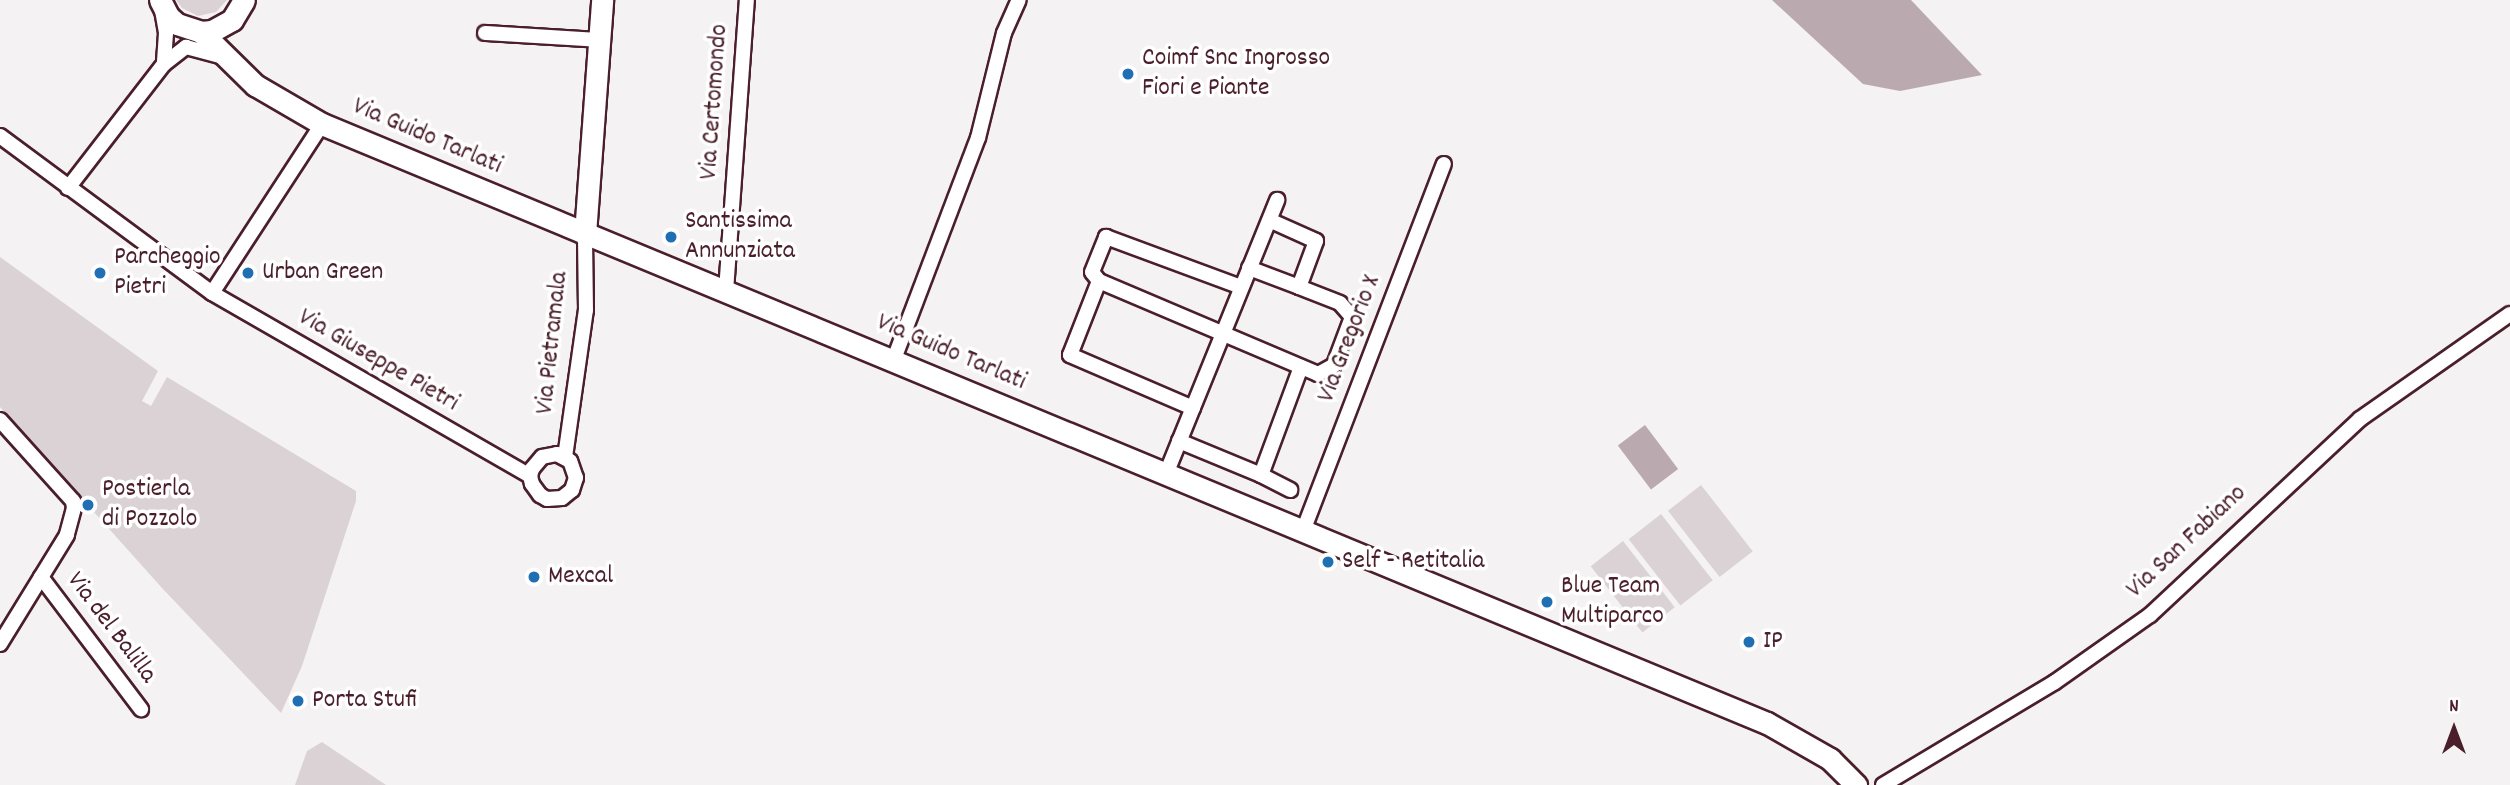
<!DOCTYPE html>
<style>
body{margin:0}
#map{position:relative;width:2510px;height:785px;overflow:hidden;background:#f4f2f2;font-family:Dekko,sans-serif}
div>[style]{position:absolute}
.green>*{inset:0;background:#dbd2d5;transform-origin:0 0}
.water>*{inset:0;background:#baa9ae;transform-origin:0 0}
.roads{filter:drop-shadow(2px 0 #4a1f2b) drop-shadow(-2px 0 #4a1f2b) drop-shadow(0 2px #4a1f2b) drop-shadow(0 -2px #4a1f2b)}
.street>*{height:14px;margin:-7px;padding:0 7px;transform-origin:7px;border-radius:7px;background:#fff}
.secondary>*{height:21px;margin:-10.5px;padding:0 10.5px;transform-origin:10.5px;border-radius:10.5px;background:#fff}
.dots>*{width:19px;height:19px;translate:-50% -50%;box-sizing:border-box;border:4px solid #fff;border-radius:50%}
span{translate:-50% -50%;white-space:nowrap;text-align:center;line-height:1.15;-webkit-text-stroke:7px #fff;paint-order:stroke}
.poi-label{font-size:26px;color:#4a1f2b}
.left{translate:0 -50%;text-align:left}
.street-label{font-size:26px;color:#4a1f2b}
.north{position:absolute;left:2419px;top:694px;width:70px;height:70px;-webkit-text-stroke:5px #fff;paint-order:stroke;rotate:0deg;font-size:19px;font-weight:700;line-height:28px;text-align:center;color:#4a1f2b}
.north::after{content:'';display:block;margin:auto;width:24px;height:32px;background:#4a1f2b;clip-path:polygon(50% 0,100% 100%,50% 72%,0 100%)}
</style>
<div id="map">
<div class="green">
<i style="clip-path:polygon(176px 0,227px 0,216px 12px,198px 16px,182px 8px)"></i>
<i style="clip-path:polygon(0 257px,158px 371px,142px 401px,151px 406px,167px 377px,356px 491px,356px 501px,302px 666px,281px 713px,162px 588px,0 407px)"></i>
<i style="left:1701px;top:485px;width:84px;height:42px;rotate:52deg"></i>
<i style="left:1661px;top:514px;width:84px;height:41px;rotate:52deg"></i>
<i style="left:1623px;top:541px;width:84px;height:41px;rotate:52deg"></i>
<i style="clip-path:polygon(322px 742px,386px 785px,295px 785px,307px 751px)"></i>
</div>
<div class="water">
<i style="clip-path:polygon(1772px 0,1911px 0,1982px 75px,1900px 91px,1863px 84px)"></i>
<i style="left:1645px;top:425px;width:55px;height:34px;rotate:53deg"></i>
</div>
<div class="roads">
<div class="street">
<i style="left:162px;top:10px;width:23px;rotate:80deg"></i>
<i style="left:166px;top:33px;width:31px;rotate:94deg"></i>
<i style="left:485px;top:33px;width:114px;rotate:3.5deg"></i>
<i style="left:0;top:136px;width:264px;rotate:36.5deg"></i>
<i style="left:212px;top:293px;width:367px;rotate:29.9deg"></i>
<i style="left:530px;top:476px;width:8px;rotate:76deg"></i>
<i style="left:532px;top:484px;width:14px;rotate:54deg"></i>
<i style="left:540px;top:495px;width:8px;rotate:30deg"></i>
<i style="left:547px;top:499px;width:15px;rotate:-4deg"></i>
<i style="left:562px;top:498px;width:13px;rotate:-39deg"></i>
<i style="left:572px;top:490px;width:13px;rotate:-72deg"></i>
<i style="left:576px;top:478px;width:18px;rotate:-109deg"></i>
<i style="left:570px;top:461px;width:15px;rotate:-152deg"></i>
<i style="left:557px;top:454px;width:15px;rotate:169deg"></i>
<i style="left:542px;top:457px;width:16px;rotate:130deg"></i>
<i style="left:532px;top:469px;width:7px;rotate:106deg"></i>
<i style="left:68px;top:188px;width:157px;rotate:-52.3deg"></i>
<i style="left:164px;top:64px;width:28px;rotate:-38deg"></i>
<i style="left:186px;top:47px;width:34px;rotate:15deg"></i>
<i style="left:1249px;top:268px;width:53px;rotate:20.8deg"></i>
<i style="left:1299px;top:287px;width:49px;rotate:-69.7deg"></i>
<i style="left:1316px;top:241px;width:51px;rotate:-155.9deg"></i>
<i style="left:1099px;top:281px;width:11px;rotate:-128deg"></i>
<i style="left:1092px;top:272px;width:38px;rotate:-68deg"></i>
<i style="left:1106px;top:237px;width:144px;rotate:20.3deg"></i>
<i style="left:726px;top:291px;width:292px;rotate:-85.9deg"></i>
<i style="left:212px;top:293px;width:202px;rotate:-56.9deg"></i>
<i style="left:894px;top:359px;width:236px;rotate:-69.2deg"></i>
<i style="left:978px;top:138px;width:108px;rotate:-76.1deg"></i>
<i style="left:1004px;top:33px;width:36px;rotate:-66deg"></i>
<i style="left:1193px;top:408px;width:134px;rotate:-156.7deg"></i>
<i style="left:1070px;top:355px;width:79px;rotate:-68.6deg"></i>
<i style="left:1099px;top:281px;width:238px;rotate:23deg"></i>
<i style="left:1318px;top:374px;width:18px;rotate:-29deg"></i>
<i style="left:1334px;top:365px;width:51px;rotate:-69.4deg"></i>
<i style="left:1352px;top:317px;width:18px;rotate:-131deg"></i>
<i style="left:1340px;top:303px;width:44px;rotate:-158.7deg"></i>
<i style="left:0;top:420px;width:109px;rotate:48deg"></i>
<i style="left:73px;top:501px;width:7px;rotate:82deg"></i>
<i style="left:74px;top:508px;width:28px;rotate:105deg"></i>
<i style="left:67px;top:535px;width:128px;rotate:121.6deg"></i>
<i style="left:1179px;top:441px;width:89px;rotate:22.5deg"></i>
<i style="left:1261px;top:475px;width:115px;rotate:-69.7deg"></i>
<i style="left:565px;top:457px;width:148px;rotate:-81.9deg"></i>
<i style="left:586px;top:310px;width:76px;rotate:-90.8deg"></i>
<i style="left:1166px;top:474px;width:296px;rotate:-67.9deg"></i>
<i style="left:1261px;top:475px;width:33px;rotate:27deg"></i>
<i style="left:1303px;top:531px;width:393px;rotate:-69deg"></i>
<i style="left:41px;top:577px;width:166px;rotate:52.9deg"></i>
<i style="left:1883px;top:785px;width:200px;rotate:-30.9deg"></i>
<i style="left:2055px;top:682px;width:116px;rotate:-35.2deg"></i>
<i style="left:2150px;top:615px;width:287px;rotate:-43deg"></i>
<i style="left:2360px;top:419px;width:183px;rotate:-35deg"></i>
</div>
<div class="secondary">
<i style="left:160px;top:0;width:18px;rotate:63deg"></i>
<i style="left:168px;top:16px;width:12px;rotate:42deg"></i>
<i style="left:177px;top:24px;width:25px;rotate:18deg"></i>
<i style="left:201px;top:32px;width:11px;rotate:-5deg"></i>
<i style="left:212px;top:31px;width:23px;rotate:-29deg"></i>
<i style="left:232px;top:20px;width:23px;rotate:-59deg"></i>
<i style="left:201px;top:32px;width:76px;rotate:44.5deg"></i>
<i style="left:255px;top:85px;width:78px;rotate:30.2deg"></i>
<i style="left:322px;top:124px;width:1564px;rotate:22.52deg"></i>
<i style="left:1767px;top:723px;width:73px;rotate:29.7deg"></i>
<i style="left:1830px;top:759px;width:37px;rotate:45deg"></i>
<i style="left:585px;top:234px;width:235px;rotate:-85.8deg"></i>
</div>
</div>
<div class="dots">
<i style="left:1128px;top:74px;background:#1f6fb2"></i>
<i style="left:671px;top:237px;background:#1f6fb2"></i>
<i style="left:100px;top:273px;background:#1f6fb2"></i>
<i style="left:248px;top:273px;background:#1f6fb2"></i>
<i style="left:88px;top:505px;background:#1f6fb2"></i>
<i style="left:1328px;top:562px;background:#1f6fb2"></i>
<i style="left:534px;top:577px;background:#1f6fb2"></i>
<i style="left:1547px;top:602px;background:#1f6fb2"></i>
<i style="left:1749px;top:642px;background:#1f6fb2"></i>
<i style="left:298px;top:701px;background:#1f6fb2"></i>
</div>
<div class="poi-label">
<span class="left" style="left:1142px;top:74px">Coimf Snc Ingrosso<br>Fiori e Piante</span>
<span class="left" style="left:685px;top:237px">Santissima<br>Annunziata</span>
<span class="left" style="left:114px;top:273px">Parcheggio<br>Pietri</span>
<span class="left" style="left:262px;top:273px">Urban Green</span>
<span class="left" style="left:102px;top:505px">Postierla<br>di Pozzolo</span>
<span class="left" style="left:1342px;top:562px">Self - Retitalia</span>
<span class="left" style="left:548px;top:577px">Mexcal</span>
<span class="left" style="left:1561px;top:602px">Blue Team<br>Multiparco</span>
<span class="left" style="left:1763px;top:642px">IP</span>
<span class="left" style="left:312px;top:701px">Porta Stufi</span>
</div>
<div class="street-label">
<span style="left:715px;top:102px;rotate:-86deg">Via Certomondo</span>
<span style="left:427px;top:137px;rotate:23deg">Via Guido Tarlati</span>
<span style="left:1350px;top:339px;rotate:-69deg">Via Gregorio X</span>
<span style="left:553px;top:343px;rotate:-84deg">Via Pietramala</span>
<span style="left:951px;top:353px;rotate:23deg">Via Guido Tarlati</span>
<span style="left:378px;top:361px;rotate:30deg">Via Giuseppe Pietri</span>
<span style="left:2187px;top:542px;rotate:-43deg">Via San Fabiano</span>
<span style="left:111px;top:628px;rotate:53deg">Via del Balilla</span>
</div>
<div class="north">N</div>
</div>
